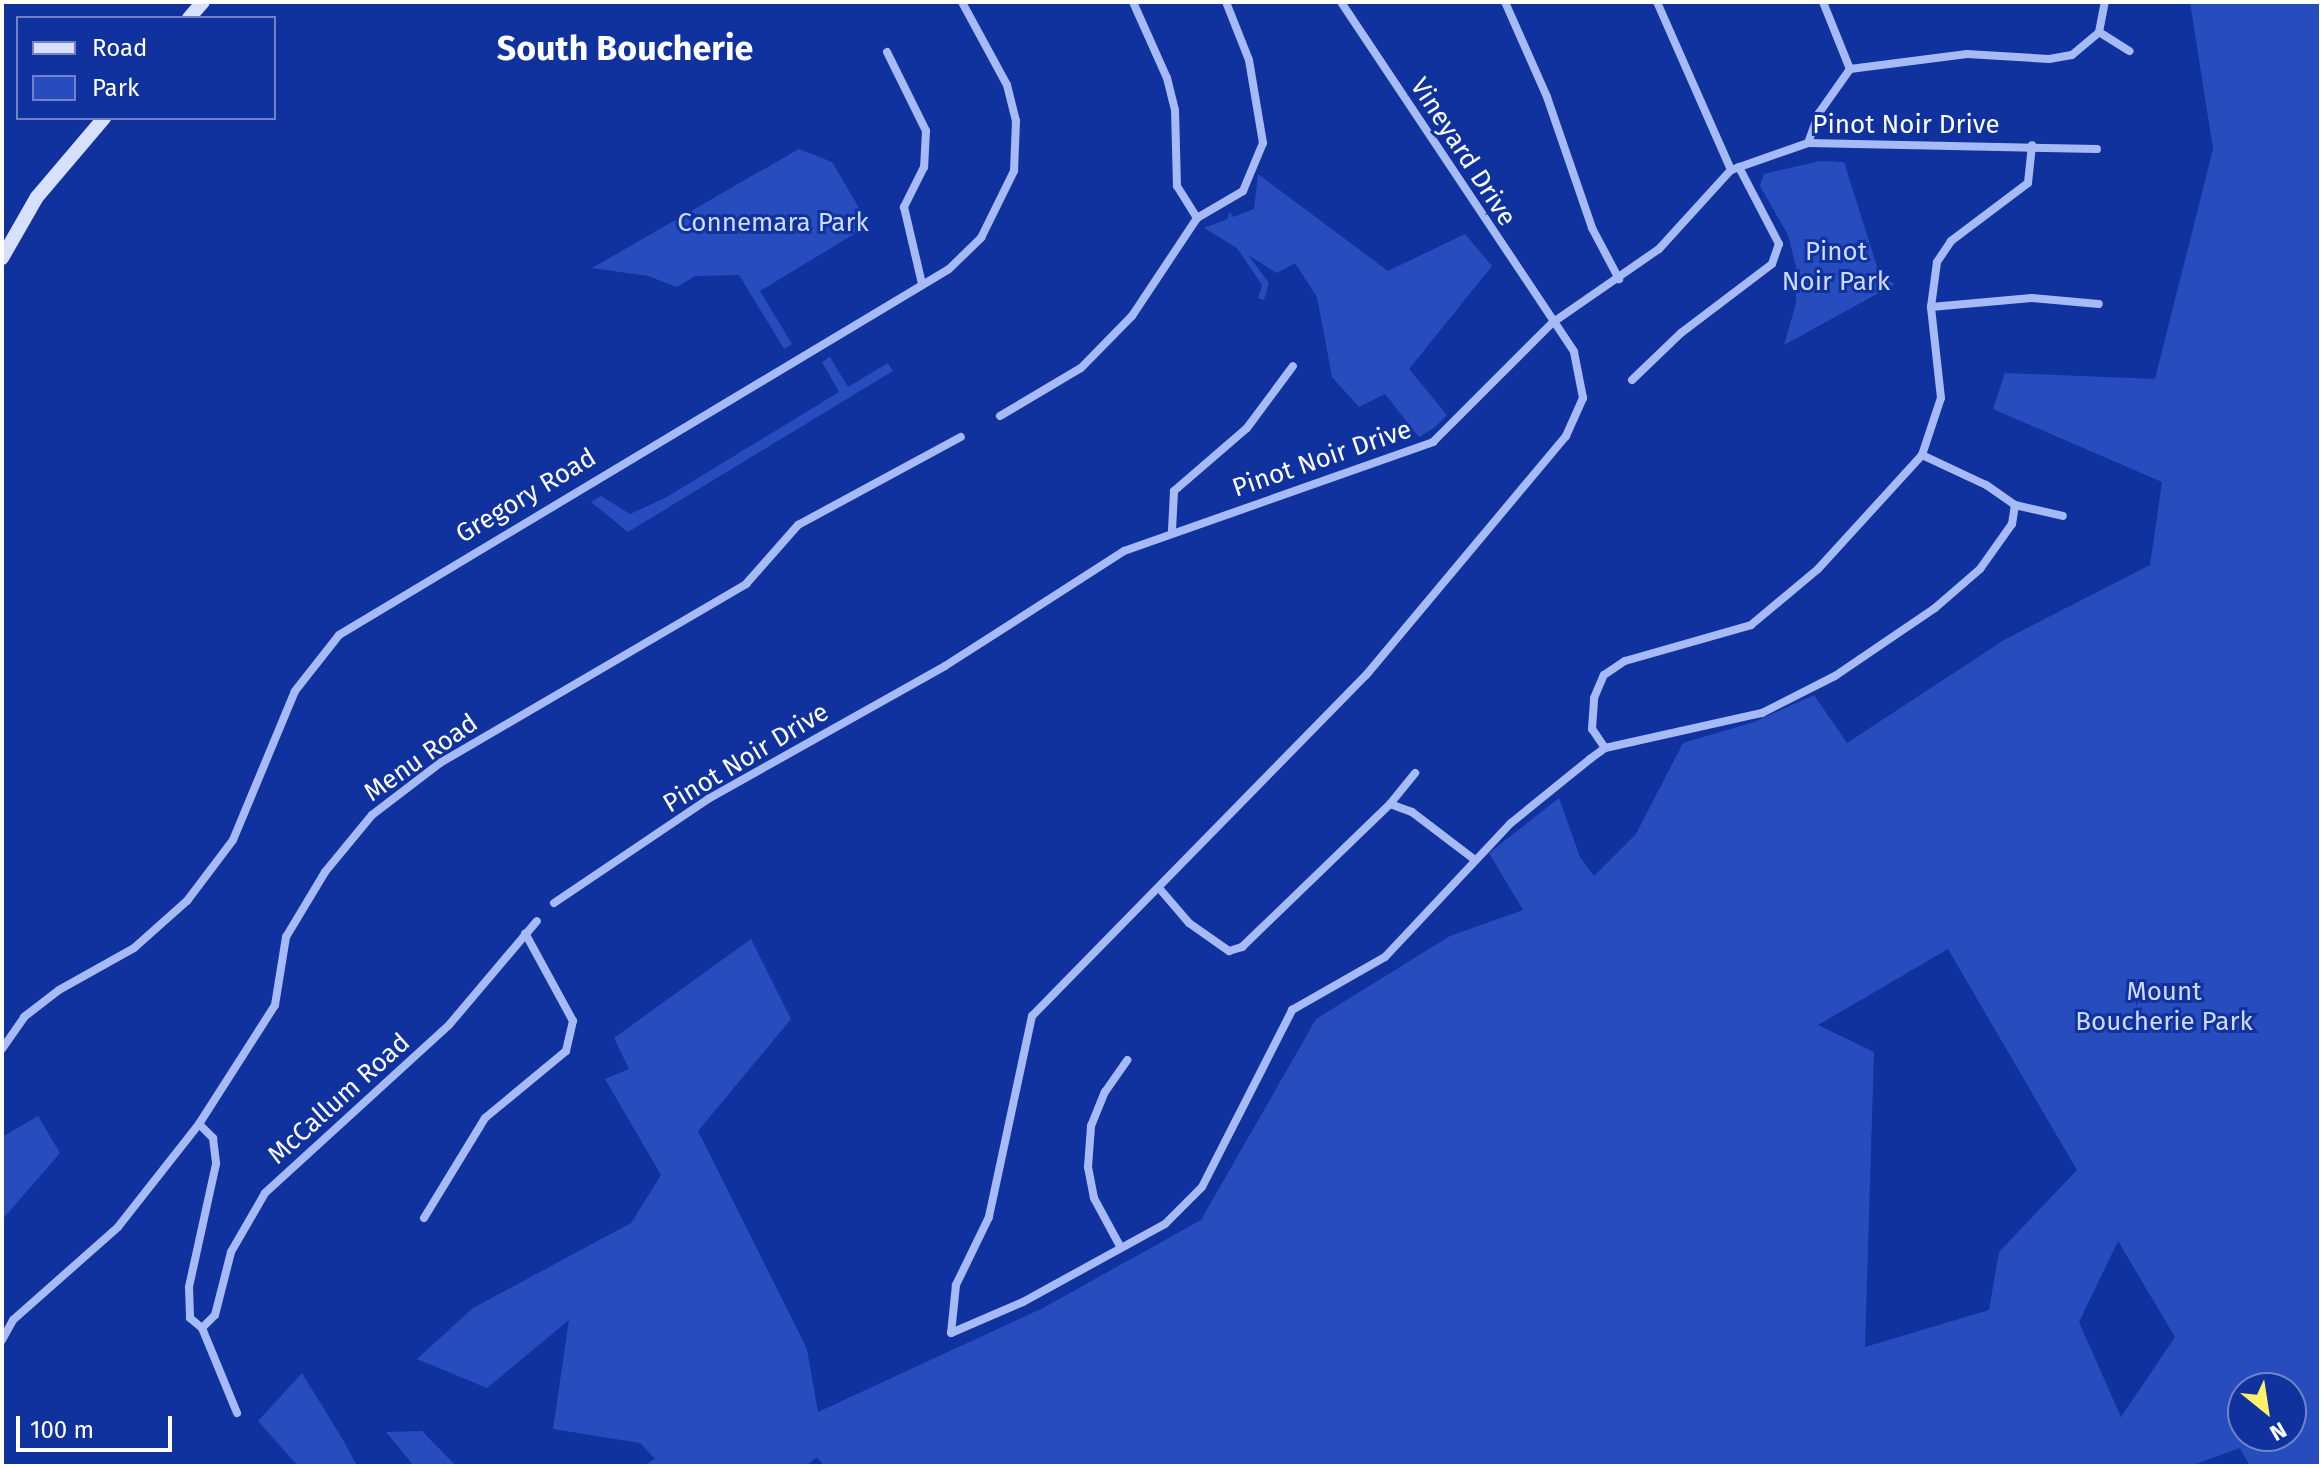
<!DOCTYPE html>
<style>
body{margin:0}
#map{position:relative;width:2323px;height:1468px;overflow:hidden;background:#10329e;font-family:"Fira Sans",sans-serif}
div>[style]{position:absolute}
.green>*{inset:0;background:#274cbe}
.street>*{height:8px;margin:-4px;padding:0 4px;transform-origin:4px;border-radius:4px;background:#a6baf5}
.secondary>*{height:14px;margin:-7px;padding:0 7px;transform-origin:7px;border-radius:7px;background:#d7e0fe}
span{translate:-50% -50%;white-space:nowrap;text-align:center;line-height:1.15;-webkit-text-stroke:6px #10329e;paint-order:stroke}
.street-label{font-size:26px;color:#fff}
.park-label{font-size:26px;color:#cfdbfe}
.district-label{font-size:34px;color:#fff;font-weight:700}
.frame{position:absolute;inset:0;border:4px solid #fff;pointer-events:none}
.legend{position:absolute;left:16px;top:16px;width:260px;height:104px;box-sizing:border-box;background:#10329e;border:2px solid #7084c5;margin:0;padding:10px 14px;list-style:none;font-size:24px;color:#fff}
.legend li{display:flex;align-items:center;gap:16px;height:40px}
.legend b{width:40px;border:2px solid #7084c5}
.north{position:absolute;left:2227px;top:1372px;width:80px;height:80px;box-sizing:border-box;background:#10329e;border:2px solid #7084c5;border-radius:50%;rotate:150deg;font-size:22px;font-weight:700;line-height:32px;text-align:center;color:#fff}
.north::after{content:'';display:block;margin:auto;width:28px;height:36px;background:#fff26a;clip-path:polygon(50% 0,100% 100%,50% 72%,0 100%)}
.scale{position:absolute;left:16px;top:1416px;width:156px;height:36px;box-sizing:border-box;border:4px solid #fff;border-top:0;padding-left:10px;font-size:24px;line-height:28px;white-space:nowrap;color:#fff;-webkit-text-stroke:6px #10329e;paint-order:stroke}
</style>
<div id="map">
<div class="green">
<i style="clip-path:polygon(evenodd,2190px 2px,2321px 2px,2321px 1466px,2250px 1466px,2240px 1448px,2190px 1466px,824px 1466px,817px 1457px,806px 1466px,643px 1466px,655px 1459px,640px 1443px,553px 1429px,569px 1320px,487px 1388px,417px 1359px,473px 1308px,631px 1223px,661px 1175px,605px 1079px,629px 1069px,614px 1038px,751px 939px,791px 1019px,698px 1131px,807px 1349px,818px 1412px,1043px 1308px,1201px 1220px,1316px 1019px,1450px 936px,1523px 910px,1489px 853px,1559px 798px,1580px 857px,1594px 876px,1636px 834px,1683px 743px,1754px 722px,1814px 695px,1847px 743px,2004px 640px,2150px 565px,2162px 482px,1993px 409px,2005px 373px,2155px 379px,2213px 149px,2190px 2px,1948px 949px,2077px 1170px,1999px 1252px,1989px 1310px,1865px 1347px,1874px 1052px,1818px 1025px,1948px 949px,2190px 2px,2118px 1241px,2175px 1337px,2121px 1417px,2079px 1322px,2118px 1241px,2190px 2px,2243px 1388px,2291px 1388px,2291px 1436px,2243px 1436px,2243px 1388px)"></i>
<i style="clip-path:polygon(799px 149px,832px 162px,869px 225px,760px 291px,792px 344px,784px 349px,739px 275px,695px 276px,677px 287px,648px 276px,592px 268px)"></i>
<i style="clip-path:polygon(1820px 161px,1844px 162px,1880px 276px,1895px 284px,1784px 345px,1796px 303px,1796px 267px,1788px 235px,1760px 186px,1764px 174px)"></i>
<i style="clip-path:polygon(1258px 174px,1388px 271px,1465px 234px,1492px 266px,1409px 369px,1447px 415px,1434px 428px,1419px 437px,1385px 394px,1359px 407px,1332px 377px,1317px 297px,1295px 263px,1277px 273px,1248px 255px,1269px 283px,1264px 300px,1258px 298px,1262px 285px,1237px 248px,1204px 228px,1227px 219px,1230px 212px,1233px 217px,1254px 209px)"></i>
<i style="clip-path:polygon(830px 357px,848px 387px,888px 363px,893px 371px,628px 532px,591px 502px,601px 496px,630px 514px,665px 498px,839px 392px,822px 362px)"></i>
<i style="clip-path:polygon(38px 1116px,60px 1153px,2px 1220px,2px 1137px)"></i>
<i style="clip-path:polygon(302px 1373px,343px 1440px,357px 1466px,298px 1466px,258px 1421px)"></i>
<i style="clip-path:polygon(422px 1431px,456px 1466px,457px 1466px,414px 1466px,386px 1432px)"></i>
</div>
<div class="street">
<i style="left:1133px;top:2px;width:83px;rotate:65.9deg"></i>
<i style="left:1167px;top:78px;width:33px;rotate:76deg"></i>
<i style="left:1175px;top:110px;width:76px;rotate:88.5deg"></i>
<i style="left:1177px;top:186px;width:38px;rotate:58deg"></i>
<i style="left:1341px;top:2px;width:420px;rotate:56.3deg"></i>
<i style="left:1574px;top:352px;width:47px;rotate:78.9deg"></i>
<i style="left:1583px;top:398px;width:42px;rotate:114.1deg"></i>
<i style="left:1566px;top:436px;width:312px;rotate:129.9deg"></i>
<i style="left:1366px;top:675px;width:477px;rotate:134.4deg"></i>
<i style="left:1032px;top:1016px;width:206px;rotate:102.1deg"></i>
<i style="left:989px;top:1217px;width:76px;rotate:115.9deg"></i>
<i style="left:956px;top:1285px;width:48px;rotate:95.9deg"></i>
<i style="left:951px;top:1333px;width:78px;rotate:-23.3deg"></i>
<i style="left:1023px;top:1302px;width:162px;rotate:-28.8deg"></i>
<i style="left:1165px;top:1224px;width:52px;rotate:-45deg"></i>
<i style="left:1202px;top:1187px;width:199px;rotate:-63deg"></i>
<i style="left:1292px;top:1010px;width:107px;rotate:-29.7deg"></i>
<i style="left:1385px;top:957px;width:184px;rotate:-46.8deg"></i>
<i style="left:1511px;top:823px;width:102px;rotate:-39deg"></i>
<i style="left:1590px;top:759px;width:19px;rotate:-36deg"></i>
<i style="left:1605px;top:748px;width:161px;rotate:-12.6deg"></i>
<i style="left:1762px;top:713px;width:82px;rotate:-26.9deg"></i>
<i style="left:1835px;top:676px;width:121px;rotate:-34.2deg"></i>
<i style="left:1935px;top:608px;width:60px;rotate:-40.9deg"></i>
<i style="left:1980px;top:569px;width:55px;rotate:-54.6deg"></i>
<i style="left:2012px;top:524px;width:19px;rotate:-81deg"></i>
<i style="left:2015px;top:505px;width:35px;rotate:-145deg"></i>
<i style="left:1986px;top:485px;width:71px;rotate:-154.9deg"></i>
<i style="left:1922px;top:455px;width:60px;rotate:-71.6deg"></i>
<i style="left:1941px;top:398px;width:92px;rotate:-96.3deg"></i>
<i style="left:1931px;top:307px;width:45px;rotate:-82.4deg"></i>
<i style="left:1937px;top:262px;width:25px;rotate:-56deg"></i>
<i style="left:1951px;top:241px;width:96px;rotate:-37deg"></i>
<i style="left:2028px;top:183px;width:38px;rotate:-84deg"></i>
<i style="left:1505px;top:2px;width:104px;rotate:66.1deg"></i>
<i style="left:1547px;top:97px;width:139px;rotate:71deg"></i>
<i style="left:1592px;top:228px;width:58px;rotate:62.1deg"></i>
<i style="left:1657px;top:2px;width:184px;rotate:66.2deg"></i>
<i style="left:1823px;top:2px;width:72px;rotate:68.1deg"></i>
<i style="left:2099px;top:32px;width:36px;rotate:32deg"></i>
<i style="left:887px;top:52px;width:88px;rotate:63.7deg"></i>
<i style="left:926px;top:131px;width:36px;rotate:93deg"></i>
<i style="left:924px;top:167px;width:45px;rotate:116.6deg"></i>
<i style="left:904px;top:207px;width:79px;rotate:76.8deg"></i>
<i style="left:1808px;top:143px;width:32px;rotate:-70deg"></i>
<i style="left:1819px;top:113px;width:54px;rotate:-54.8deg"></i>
<i style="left:1850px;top:69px;width:118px;rotate:-7.3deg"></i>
<i style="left:1967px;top:54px;width:82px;rotate:3.5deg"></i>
<i style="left:2049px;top:59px;width:23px;rotate:-10deg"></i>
<i style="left:2072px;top:55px;width:35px;rotate:-40deg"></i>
<i style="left:2099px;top:32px;width:31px;rotate:-79deg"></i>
<i style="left:1931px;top:307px;width:101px;rotate:-5.1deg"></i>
<i style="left:2032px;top:298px;width:67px;rotate:5.1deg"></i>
<i style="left:1632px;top:380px;width:68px;rotate:-43.8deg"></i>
<i style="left:1681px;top:333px;width:114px;rotate:-37.2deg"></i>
<i style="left:1772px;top:264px;width:21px;rotate:-71deg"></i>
<i style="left:1779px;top:244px;width:87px;rotate:-117.5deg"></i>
<i style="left:1000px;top:416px;width:94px;rotate:-30.7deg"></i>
<i style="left:1081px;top:368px;width:73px;rotate:-45.6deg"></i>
<i style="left:1132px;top:316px;width:118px;rotate:-56.4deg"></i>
<i style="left:1197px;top:218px;width:53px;rotate:-30.4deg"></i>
<i style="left:1243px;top:191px;width:52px;rotate:-67.4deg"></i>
<i style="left:1263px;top:143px;width:84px;rotate:-99.6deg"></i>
<i style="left:1249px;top:60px;width:62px;rotate:-111.6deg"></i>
<i style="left:2015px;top:505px;width:49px;rotate:12.9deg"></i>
<i style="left:1172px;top:530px;width:39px;rotate:-87deg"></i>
<i style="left:1174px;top:491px;width:96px;rotate:-40.8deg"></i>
<i style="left:1247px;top:428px;width:77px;rotate:-53.4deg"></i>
<i style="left:1605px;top:748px;width:23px;rotate:-124deg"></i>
<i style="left:1592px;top:729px;width:31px;rotate:-86deg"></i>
<i style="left:1594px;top:698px;width:25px;rotate:-67deg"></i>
<i style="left:1604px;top:675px;width:25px;rotate:-34deg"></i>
<i style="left:1625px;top:661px;width:131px;rotate:-15.9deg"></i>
<i style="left:1751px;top:625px;width:87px;rotate:-39.9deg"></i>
<i style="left:1818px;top:569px;width:154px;rotate:-47.6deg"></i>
<i style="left:1390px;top:804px;width:23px;rotate:20deg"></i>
<i style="left:1412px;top:812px;width:79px;rotate:37.3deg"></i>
<i style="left:1159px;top:888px;width:46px;rotate:49.4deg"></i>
<i style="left:1189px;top:923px;width:49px;rotate:35deg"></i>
<i style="left:1229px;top:951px;width:14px;rotate:-17deg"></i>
<i style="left:1242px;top:947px;width:206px;rotate:-44deg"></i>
<i style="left:1390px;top:804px;width:40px;rotate:-51deg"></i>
<i style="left:554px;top:903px;width:186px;rotate:-34deg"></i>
<i style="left:708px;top:799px;width:272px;rotate:-29.3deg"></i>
<i style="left:945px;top:666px;width:213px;rotate:-32.7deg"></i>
<i style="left:1124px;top:551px;width:328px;rotate:-19.4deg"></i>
<i style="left:1433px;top:442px;width:168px;rotate:-45deg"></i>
<i style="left:1552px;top:323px;width:130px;rotate:-34.7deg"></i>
<i style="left:1659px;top:249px;width:107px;rotate:-47.7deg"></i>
<i style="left:1731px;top:170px;width:82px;rotate:-19.3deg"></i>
<i style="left:1808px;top:143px;width:289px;rotate:1.2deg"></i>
<i style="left:2px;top:1049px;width:39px;rotate:-55deg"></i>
<i style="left:24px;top:1017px;width:44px;rotate:-37.6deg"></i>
<i style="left:59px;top:990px;width:86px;rotate:-29.2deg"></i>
<i style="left:134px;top:948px;width:71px;rotate:-41.6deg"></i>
<i style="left:187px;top:901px;width:76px;rotate:-53deg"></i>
<i style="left:233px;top:840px;width:161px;rotate:-67.4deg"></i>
<i style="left:295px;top:691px;width:71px;rotate:-51.8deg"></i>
<i style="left:339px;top:635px;width:711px;rotate:-30.96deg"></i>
<i style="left:949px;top:269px;width:45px;rotate:-44.1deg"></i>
<i style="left:981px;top:238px;width:75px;rotate:-63.8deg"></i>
<i style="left:1014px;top:171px;width:50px;rotate:-87.7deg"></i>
<i style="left:1016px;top:121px;width:37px;rotate:-104deg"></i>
<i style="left:1007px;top:85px;width:94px;rotate:-118.5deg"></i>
<i style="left:199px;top:1124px;width:20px;rotate:45deg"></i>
<i style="left:213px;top:1138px;width:26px;rotate:83deg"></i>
<i style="left:216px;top:1164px;width:126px;rotate:102.4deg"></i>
<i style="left:189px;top:1287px;width:31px;rotate:88deg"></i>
<i style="left:190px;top:1318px;width:16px;rotate:40deg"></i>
<i style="left:202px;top:1328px;width:92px;rotate:67.6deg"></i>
<i style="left:424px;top:1218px;width:117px;rotate:-58.6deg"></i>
<i style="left:485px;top:1118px;width:105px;rotate:-39.6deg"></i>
<i style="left:566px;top:1051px;width:31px;rotate:-77deg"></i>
<i style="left:573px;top:1021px;width:100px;rotate:-118.6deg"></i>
<i style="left:1121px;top:1248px;width:57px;rotate:-118.4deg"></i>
<i style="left:1094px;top:1198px;width:32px;rotate:-101deg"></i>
<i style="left:1088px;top:1167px;width:41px;rotate:-85.8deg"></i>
<i style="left:1091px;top:1126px;width:37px;rotate:-68deg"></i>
<i style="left:1105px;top:1092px;width:39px;rotate:-55deg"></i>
<i style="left:202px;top:1328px;width:18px;rotate:-45deg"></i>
<i style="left:215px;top:1315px;width:65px;rotate:-75.7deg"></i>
<i style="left:231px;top:1252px;width:68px;rotate:-60deg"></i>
<i style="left:265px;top:1193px;width:249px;rotate:-42.4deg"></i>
<i style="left:449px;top:1025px;width:136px;rotate:-49.8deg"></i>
<i style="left:2px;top:1340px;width:23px;rotate:-61deg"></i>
<i style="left:13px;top:1320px;width:140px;rotate:-41.5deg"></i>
<i style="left:118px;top:1227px;width:131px;rotate:-51.8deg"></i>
<i style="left:199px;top:1124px;width:141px;rotate:-57.4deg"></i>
<i style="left:275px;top:1005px;width:69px;rotate:-80.8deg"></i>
<i style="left:286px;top:937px;width:76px;rotate:-59deg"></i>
<i style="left:325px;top:872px;width:74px;rotate:-50.5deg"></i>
<i style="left:372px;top:815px;width:86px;rotate:-37.4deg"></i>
<i style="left:440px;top:763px;width:355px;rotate:-30.3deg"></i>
<i style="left:746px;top:584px;width:79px;rotate:-48.6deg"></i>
<i style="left:798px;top:525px;width:185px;rotate:-28.4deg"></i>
</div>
<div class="secondary">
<i style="left:189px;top:18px;width:21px;rotate:-49deg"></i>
<i style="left:2px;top:258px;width:70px;rotate:-60.2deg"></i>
<i style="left:37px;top:197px;width:104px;rotate:-49.7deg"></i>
</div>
<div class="street-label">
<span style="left:1906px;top:125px">Pinot Noir Drive</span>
<span style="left:1463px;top:152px;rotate:57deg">Vineyard Drive</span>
<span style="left:1322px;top:459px;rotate:-19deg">Pinot Noir Drive</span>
<span style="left:526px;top:496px;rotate:-31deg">Gregory Road</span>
<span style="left:421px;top:758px;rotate:-35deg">Menu Road</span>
<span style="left:746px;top:758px;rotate:-31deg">Pinot Noir Drive</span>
<span style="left:339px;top:1099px;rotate:-42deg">McCallum Road</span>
</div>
<div class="park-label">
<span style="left:773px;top:223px">Connemara Park</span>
<span style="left:1836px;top:267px">Pinot<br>Noir Park</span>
<span style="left:2164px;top:1007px">Mount<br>Boucherie Park</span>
</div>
<div class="district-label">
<span style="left:625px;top:49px">South Boucherie</span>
</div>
<div class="frame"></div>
<ul class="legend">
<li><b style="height:10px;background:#d7e0fe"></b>Road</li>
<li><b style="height:22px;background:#274cbe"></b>Park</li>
</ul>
<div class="north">N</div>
<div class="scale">100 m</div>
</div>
